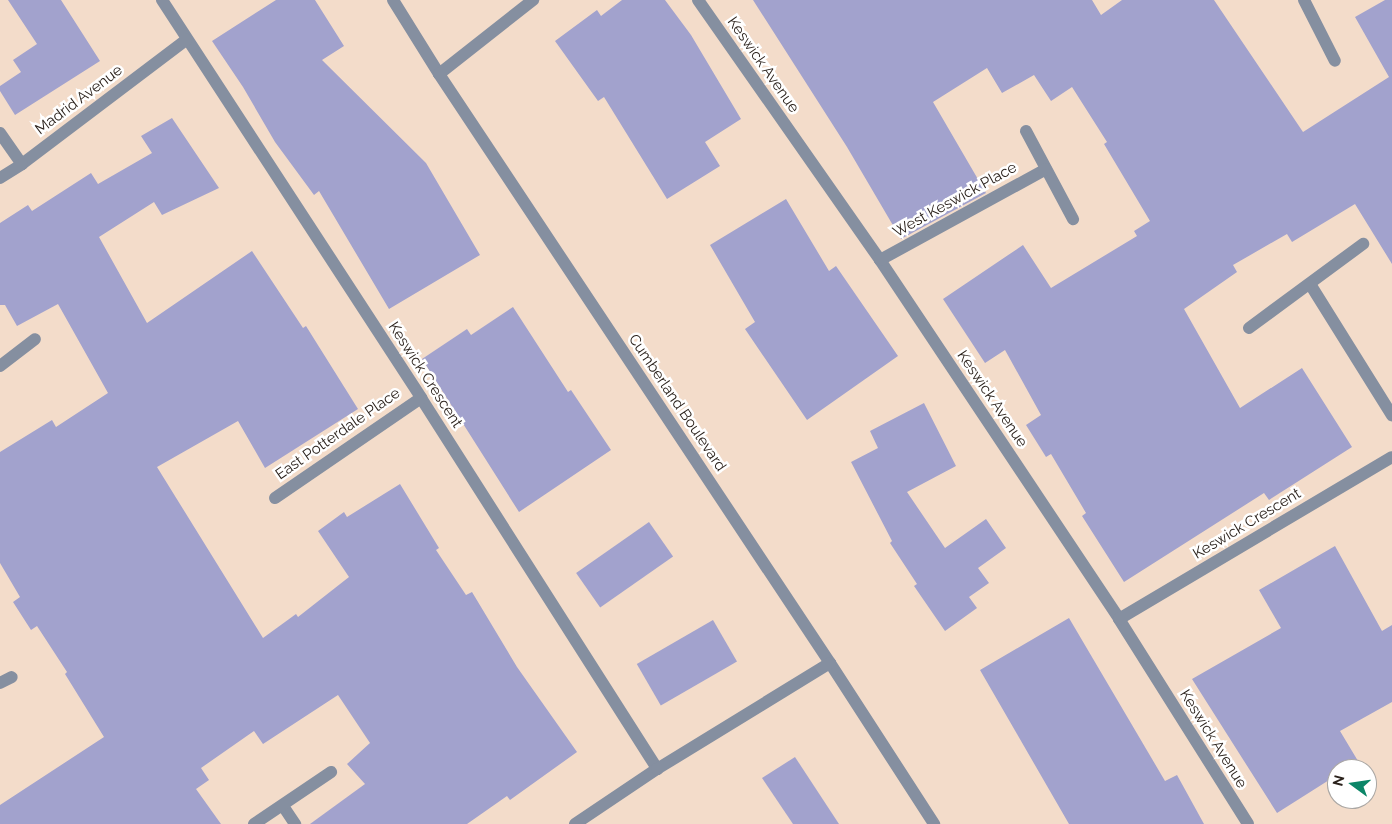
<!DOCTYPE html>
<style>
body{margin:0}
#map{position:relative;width:1392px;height:824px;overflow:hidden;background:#f3dcca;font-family:Raleway,sans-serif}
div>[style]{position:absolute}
.building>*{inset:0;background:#a2a2cd;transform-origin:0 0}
.minor>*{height:12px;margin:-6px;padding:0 6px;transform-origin:6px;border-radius:6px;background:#858fa0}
span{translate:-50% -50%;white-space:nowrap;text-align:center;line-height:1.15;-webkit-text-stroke:5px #fff;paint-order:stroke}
.street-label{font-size:15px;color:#2b221c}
.north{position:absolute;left:1327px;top:759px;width:50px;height:50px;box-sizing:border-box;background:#fff;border:1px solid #aaa7a4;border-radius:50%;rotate:284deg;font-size:14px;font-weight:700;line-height:20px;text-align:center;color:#2b221c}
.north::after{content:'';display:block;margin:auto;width:18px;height:22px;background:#0c8668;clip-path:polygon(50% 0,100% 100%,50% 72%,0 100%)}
</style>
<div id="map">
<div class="building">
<i style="clip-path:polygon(8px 0,61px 0,100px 61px,15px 115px,0 91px,0 86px,21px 72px,13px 60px,37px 44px)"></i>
<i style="clip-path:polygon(276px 0,315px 0,344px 46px,322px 60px,426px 163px,480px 255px,389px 309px,319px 191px,314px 195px,275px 142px,243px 87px,212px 41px)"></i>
<i style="clip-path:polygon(622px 0,665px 0,691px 35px,741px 119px,705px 142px,720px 166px,667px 199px,604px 97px,598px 101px,555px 41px,597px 10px,601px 16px)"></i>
<i style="clip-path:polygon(753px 0,1092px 0,1101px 15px,1122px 0,1214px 0,1303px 132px,1389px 77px,1355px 17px,1385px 0,1392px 0,1392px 264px,1355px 204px,1292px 242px,1287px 234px,1233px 265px,1237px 272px,1184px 309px,1240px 408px,1302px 368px,1352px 447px,1269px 500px,1264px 493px,1124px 582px,1082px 516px,1086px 513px,1051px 454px,1046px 457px,1026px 425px,1041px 415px,1005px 350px,985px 363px,943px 299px,1023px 245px,1051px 288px,1137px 236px,1134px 231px,1150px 221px,1104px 144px,1107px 142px,1072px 87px,1051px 101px,1034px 75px,1002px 93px,987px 68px,933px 102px,986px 193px,901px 239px,847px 147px)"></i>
<i style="clip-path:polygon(172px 118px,219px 188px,162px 215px,154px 202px,99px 237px,147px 323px,252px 251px,303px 328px,306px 326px,358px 409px,265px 468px,238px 421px,157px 467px,263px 638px,296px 614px,298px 617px,349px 577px,318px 531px,344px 512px,347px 517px,400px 484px,439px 548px,436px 550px,466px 595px,472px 592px,517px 667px,577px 752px,510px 800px,507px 796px,467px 824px,310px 824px,365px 784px,347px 764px,370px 743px,338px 695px,263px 744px,254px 731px,201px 768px,209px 780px,196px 789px,221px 824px,0 824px,0 805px,104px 737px,65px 674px,67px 672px,37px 626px,31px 630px,13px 602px,20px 597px,0 563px,0 452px,52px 420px,56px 427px,108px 393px,58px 304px,17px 326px,5px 305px,0 305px,0 223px,28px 205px,32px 211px,91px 173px,98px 184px,152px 153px,141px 136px)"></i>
<i style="clip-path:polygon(786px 199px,829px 271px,836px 266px,898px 356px,807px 420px,745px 329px,755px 322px,710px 245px)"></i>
<i style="clip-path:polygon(513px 307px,568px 392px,571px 390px,611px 450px,519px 512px,422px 359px,467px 329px,471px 335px)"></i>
<i style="clip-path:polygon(924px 403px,956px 466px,907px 492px,945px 548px,986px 519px,1006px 548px,978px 568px,989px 583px,969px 597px,977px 608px,945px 631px,914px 586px,917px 584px,890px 543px,892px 541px,851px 462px,878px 448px,870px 431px)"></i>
<i style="left:649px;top:522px;width:42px;height:89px;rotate:55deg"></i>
<i style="clip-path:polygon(1335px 546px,1382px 631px,1392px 625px,1392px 702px,1340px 731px,1358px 761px,1346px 769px,1337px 769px,1337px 775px,1277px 813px,1192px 679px,1281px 628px,1259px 590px)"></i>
<i style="clip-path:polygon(1069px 618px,1165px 781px,1177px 775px,1204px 824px,1069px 824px,980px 670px)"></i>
<i style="left:713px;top:620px;width:48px;height:88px;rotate:60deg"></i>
<i style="clip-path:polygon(795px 757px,839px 824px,793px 824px,762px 778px)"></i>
</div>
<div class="minor">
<i style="left:162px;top:0;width:475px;rotate:56.9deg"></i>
<i style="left:421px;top:398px;width:440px;rotate:57.5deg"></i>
<i style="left:393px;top:0;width:87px;rotate:58.1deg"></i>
<i style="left:439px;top:74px;width:707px;rotate:56.42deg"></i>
<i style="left:830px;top:663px;width:192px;rotate:57.1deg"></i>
<i style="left:698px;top:0;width:317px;rotate:55deg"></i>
<i style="left:880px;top:260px;width:431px;rotate:56.3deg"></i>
<i style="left:1119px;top:619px;width:242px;rotate:57.8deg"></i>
<i style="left:1304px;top:0;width:68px;rotate:63.1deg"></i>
<i style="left:439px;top:74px;width:120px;rotate:-38.2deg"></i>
<i style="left:1026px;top:131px;width:100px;rotate:61.9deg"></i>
<i style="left:0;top:133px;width:38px;rotate:55deg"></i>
<i style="left:22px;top:164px;width:206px;rotate:-37.1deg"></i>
<i style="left:0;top:178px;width:26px;rotate:-32deg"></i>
<i style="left:880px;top:260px;width:189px;rotate:-28.7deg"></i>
<i style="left:1310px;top:284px;width:155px;rotate:58deg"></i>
<i style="left:1249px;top:328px;width:142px;rotate:-36.4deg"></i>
<i style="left:0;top:366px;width:44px;rotate:-37.6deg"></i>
<i style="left:275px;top:498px;width:177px;rotate:-34.4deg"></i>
<i style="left:1119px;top:619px;width:317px;rotate:-30.7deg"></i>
<i style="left:0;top:683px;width:13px;rotate:-27deg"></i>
<i style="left:283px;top:806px;width:22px;rotate:56deg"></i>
<i style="left:254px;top:824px;width:93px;rotate:-34deg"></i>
<i style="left:575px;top:824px;width:99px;rotate:-33.9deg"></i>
<i style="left:657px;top:769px;width:203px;rotate:-31.5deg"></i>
</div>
<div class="street-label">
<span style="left:763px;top:65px;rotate:55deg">Keswick Avenue</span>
<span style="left:79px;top:100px;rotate:-37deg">Madrid Avenue</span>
<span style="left:955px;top:200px;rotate:-29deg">West Keswick Place</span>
<span style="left:425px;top:375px;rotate:57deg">Keswick Crescent</span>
<span style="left:992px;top:399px;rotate:56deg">Keswick Avenue</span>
<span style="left:677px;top:403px;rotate:56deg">Cumberland Boulevard</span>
<span style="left:338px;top:434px;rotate:-35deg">East Potterdale Place</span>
<span style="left:1247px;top:524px;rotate:-31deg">Keswick Crescent</span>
<span style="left:1213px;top:739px;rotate:58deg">Keswick Avenue</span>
</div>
<div class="north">N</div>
</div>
